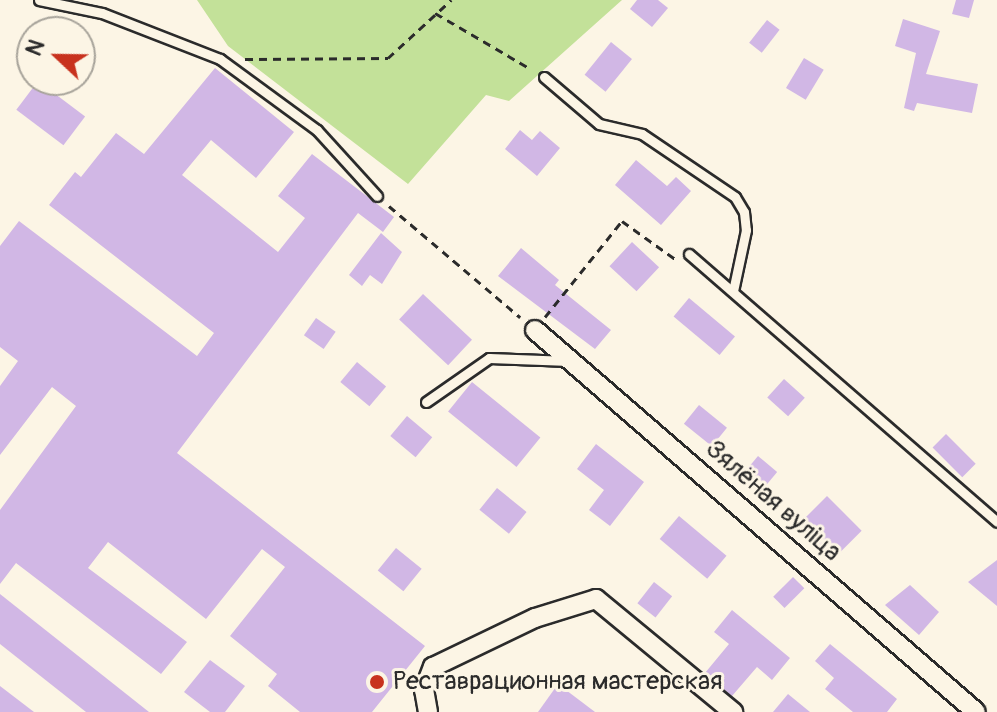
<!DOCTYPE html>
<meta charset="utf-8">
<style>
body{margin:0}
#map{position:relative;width:997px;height:712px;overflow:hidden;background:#fcf5e5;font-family:Pangolin,sans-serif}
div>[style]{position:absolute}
.green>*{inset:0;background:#c3e199}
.building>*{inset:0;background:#d1b7e5;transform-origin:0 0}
.path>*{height:3px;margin-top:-1.5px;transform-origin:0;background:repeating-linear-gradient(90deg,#2b2b2b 0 8px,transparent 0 14px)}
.roads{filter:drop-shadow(2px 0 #2b2b2b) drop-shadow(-2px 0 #2b2b2b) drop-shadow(0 2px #2b2b2b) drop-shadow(0 -2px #2b2b2b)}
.lane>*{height:9px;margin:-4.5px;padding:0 4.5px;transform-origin:4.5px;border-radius:4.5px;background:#fcf5e5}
.street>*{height:18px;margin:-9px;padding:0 9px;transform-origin:9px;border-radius:9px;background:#fcf5e5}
.dots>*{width:22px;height:22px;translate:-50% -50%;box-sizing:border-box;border:4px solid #fcf5e5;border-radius:50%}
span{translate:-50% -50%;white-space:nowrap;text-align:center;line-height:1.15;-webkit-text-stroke:6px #fcf5e5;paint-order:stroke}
.street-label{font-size:26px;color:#2b2b2b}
.poi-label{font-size:26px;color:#2b2b2b}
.left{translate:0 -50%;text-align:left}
.north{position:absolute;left:16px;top:16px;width:80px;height:80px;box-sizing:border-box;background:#fcf5e5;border:2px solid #a8a49b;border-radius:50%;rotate:292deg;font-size:22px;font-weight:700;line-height:32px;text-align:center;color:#2b2b2b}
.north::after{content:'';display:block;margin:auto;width:28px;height:36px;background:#c8321e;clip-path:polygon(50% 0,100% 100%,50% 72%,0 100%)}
</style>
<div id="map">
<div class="green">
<i style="clip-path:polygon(197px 0,622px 0,509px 101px,486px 95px,408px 184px,228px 46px)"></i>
</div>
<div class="building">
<i style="clip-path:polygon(637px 0,658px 0,668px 8px,652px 27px,630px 9px)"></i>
<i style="clip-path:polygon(956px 0,974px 0,969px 18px,952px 14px)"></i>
<i style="clip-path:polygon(903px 19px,940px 31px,926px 74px,978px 84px,972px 113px,917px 103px,914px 111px,904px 108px,916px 53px,895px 46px)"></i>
<i style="left:767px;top:20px;width:16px;height:29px;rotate:38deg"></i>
<i style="left:611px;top:42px;width:27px;height:42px;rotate:39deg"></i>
<i style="left:804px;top:58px;width:23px;height:35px;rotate:31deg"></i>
<i style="clip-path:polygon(215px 68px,294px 132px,256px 178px,211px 140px,182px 175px,278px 252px,305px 218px,278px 196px,312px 154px,394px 217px,383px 232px,358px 213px,177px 453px,425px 646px,372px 712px,300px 712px,268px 686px,277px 674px,230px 636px,285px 567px,262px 549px,206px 619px,108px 542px,88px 568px,187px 642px,161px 674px,16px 563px,0 584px,0 510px,76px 406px,52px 387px,0 455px,0 386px,18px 361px,0 347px,0 246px,19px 221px,197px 356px,214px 333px,49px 205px,75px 172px,81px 177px,116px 133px,144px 154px)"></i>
<i style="left:38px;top:81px;width:59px;height:36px;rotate:37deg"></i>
<i style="clip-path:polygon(520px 130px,532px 140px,540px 131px,560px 148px,537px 176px,505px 149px)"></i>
<i style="clip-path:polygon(636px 160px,667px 186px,676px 177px,691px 191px,661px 225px,615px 185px)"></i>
<i style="clip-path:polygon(381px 233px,402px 252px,382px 284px,370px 275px,362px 286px,349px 275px)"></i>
<i style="left:632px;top:242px;width:37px;height:33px;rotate:43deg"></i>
<i style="clip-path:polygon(521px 248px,559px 280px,555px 285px,611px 330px,595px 349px,498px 276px)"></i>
<i style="left:423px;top:294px;width:67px;height:35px;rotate:43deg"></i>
<i style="left:689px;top:298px;width:60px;height:24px;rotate:40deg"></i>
<i style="left:316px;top:318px;width:24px;height:21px;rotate:35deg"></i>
<i style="left:357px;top:362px;width:38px;height:26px;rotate:40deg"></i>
<i style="left:784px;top:379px;width:28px;height:25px;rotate:42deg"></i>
<i style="left:472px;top:382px;width:88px;height:38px;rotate:39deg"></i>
<i style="left:699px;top:405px;width:36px;height:24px;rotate:39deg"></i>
<i style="left:407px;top:416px;width:33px;height:26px;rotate:40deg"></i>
<i style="left:946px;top:434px;width:42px;height:19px;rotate:45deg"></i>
<i style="clip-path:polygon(596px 444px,644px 482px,610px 526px,589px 510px,604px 490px,577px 469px)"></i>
<i style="left:758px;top:456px;width:25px;height:24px;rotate:40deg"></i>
<i style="left:497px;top:488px;width:38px;height:28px;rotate:39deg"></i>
<i style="left:827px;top:496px;width:49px;height:45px;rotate:45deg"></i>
<i style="left:679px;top:516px;width:62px;height:30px;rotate:40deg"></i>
<i style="left:396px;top:548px;width:33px;height:29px;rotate:39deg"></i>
<i style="clip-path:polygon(997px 560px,997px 606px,968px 582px)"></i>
<i style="left:793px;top:577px;width:16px;height:28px;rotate:45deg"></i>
<i style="left:654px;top:582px;width:23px;height:27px;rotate:38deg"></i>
<i style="clip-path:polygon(910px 585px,939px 612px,919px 635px,885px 605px)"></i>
<i style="clip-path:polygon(0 594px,149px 712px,86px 712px,0 644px)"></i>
<i style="clip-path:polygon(732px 610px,790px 658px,772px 680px,757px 667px,732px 696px,705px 673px,729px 644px,714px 632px)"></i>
<i style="clip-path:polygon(830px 644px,897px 699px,887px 712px,853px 712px,825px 689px,834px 678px,815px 661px)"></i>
<i style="clip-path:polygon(210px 660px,245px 686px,225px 712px,210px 712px,184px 692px)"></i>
<i style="clip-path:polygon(558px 684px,595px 712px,538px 712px)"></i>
<i style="clip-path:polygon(0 686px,34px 712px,0 712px)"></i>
<i style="clip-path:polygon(788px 694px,810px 712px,773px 712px)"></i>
</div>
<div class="path">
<i style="left:435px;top:13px;width:111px;rotate:30.3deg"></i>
<i style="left:245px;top:59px;width:143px;rotate:-0.4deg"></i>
<i style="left:388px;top:58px;width:86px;rotate:-42.6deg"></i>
<i style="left:389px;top:206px;width:172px;rotate:40.3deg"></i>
<i style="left:545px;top:317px;width:123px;rotate:-51.3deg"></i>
<i style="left:622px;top:221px;width:65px;rotate:35.6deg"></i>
</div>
<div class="roads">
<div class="lane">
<i style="left:39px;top:0;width:64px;rotate:11.7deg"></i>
<i style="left:102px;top:13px;width:127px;rotate:21.3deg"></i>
<i style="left:220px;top:59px;width:120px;rotate:36.2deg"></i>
<i style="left:317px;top:130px;width:89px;rotate:47.7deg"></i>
<i style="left:544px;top:77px;width:72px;rotate:40.5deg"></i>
<i style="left:599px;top:124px;width:44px;rotate:13.1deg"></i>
<i style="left:642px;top:134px;width:112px;rotate:34.1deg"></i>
<i style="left:735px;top:197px;width:17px;rotate:59deg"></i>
<i style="left:744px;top:212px;width:18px;rotate:84deg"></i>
<i style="left:746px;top:230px;width:62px;rotate:102deg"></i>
<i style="left:689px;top:254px;width:408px;rotate:41deg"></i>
<i style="left:426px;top:402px;width:77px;rotate:-34.9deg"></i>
<i style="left:489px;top:358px;width:80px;rotate:2.1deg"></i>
</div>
<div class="street">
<i style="left:535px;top:330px;width:583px;rotate:40.9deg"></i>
<i style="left:428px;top:712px;width:22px;rotate:-100deg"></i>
<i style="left:424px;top:690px;width:25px;rotate:-69deg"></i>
<i style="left:433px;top:667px;width:113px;rotate:-25.7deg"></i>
<i style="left:535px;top:618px;width:64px;rotate:-17.3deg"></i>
<i style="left:596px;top:599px;width:178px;rotate:39.5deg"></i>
</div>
</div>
<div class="dots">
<i style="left:377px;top:682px;background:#c8321e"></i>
</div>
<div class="street-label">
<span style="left:773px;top:501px;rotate:41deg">Зялёная вуліца</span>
</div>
<div class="poi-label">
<span class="left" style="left:393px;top:682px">Реставрационная мастерская</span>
</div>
<div class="north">N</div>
</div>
